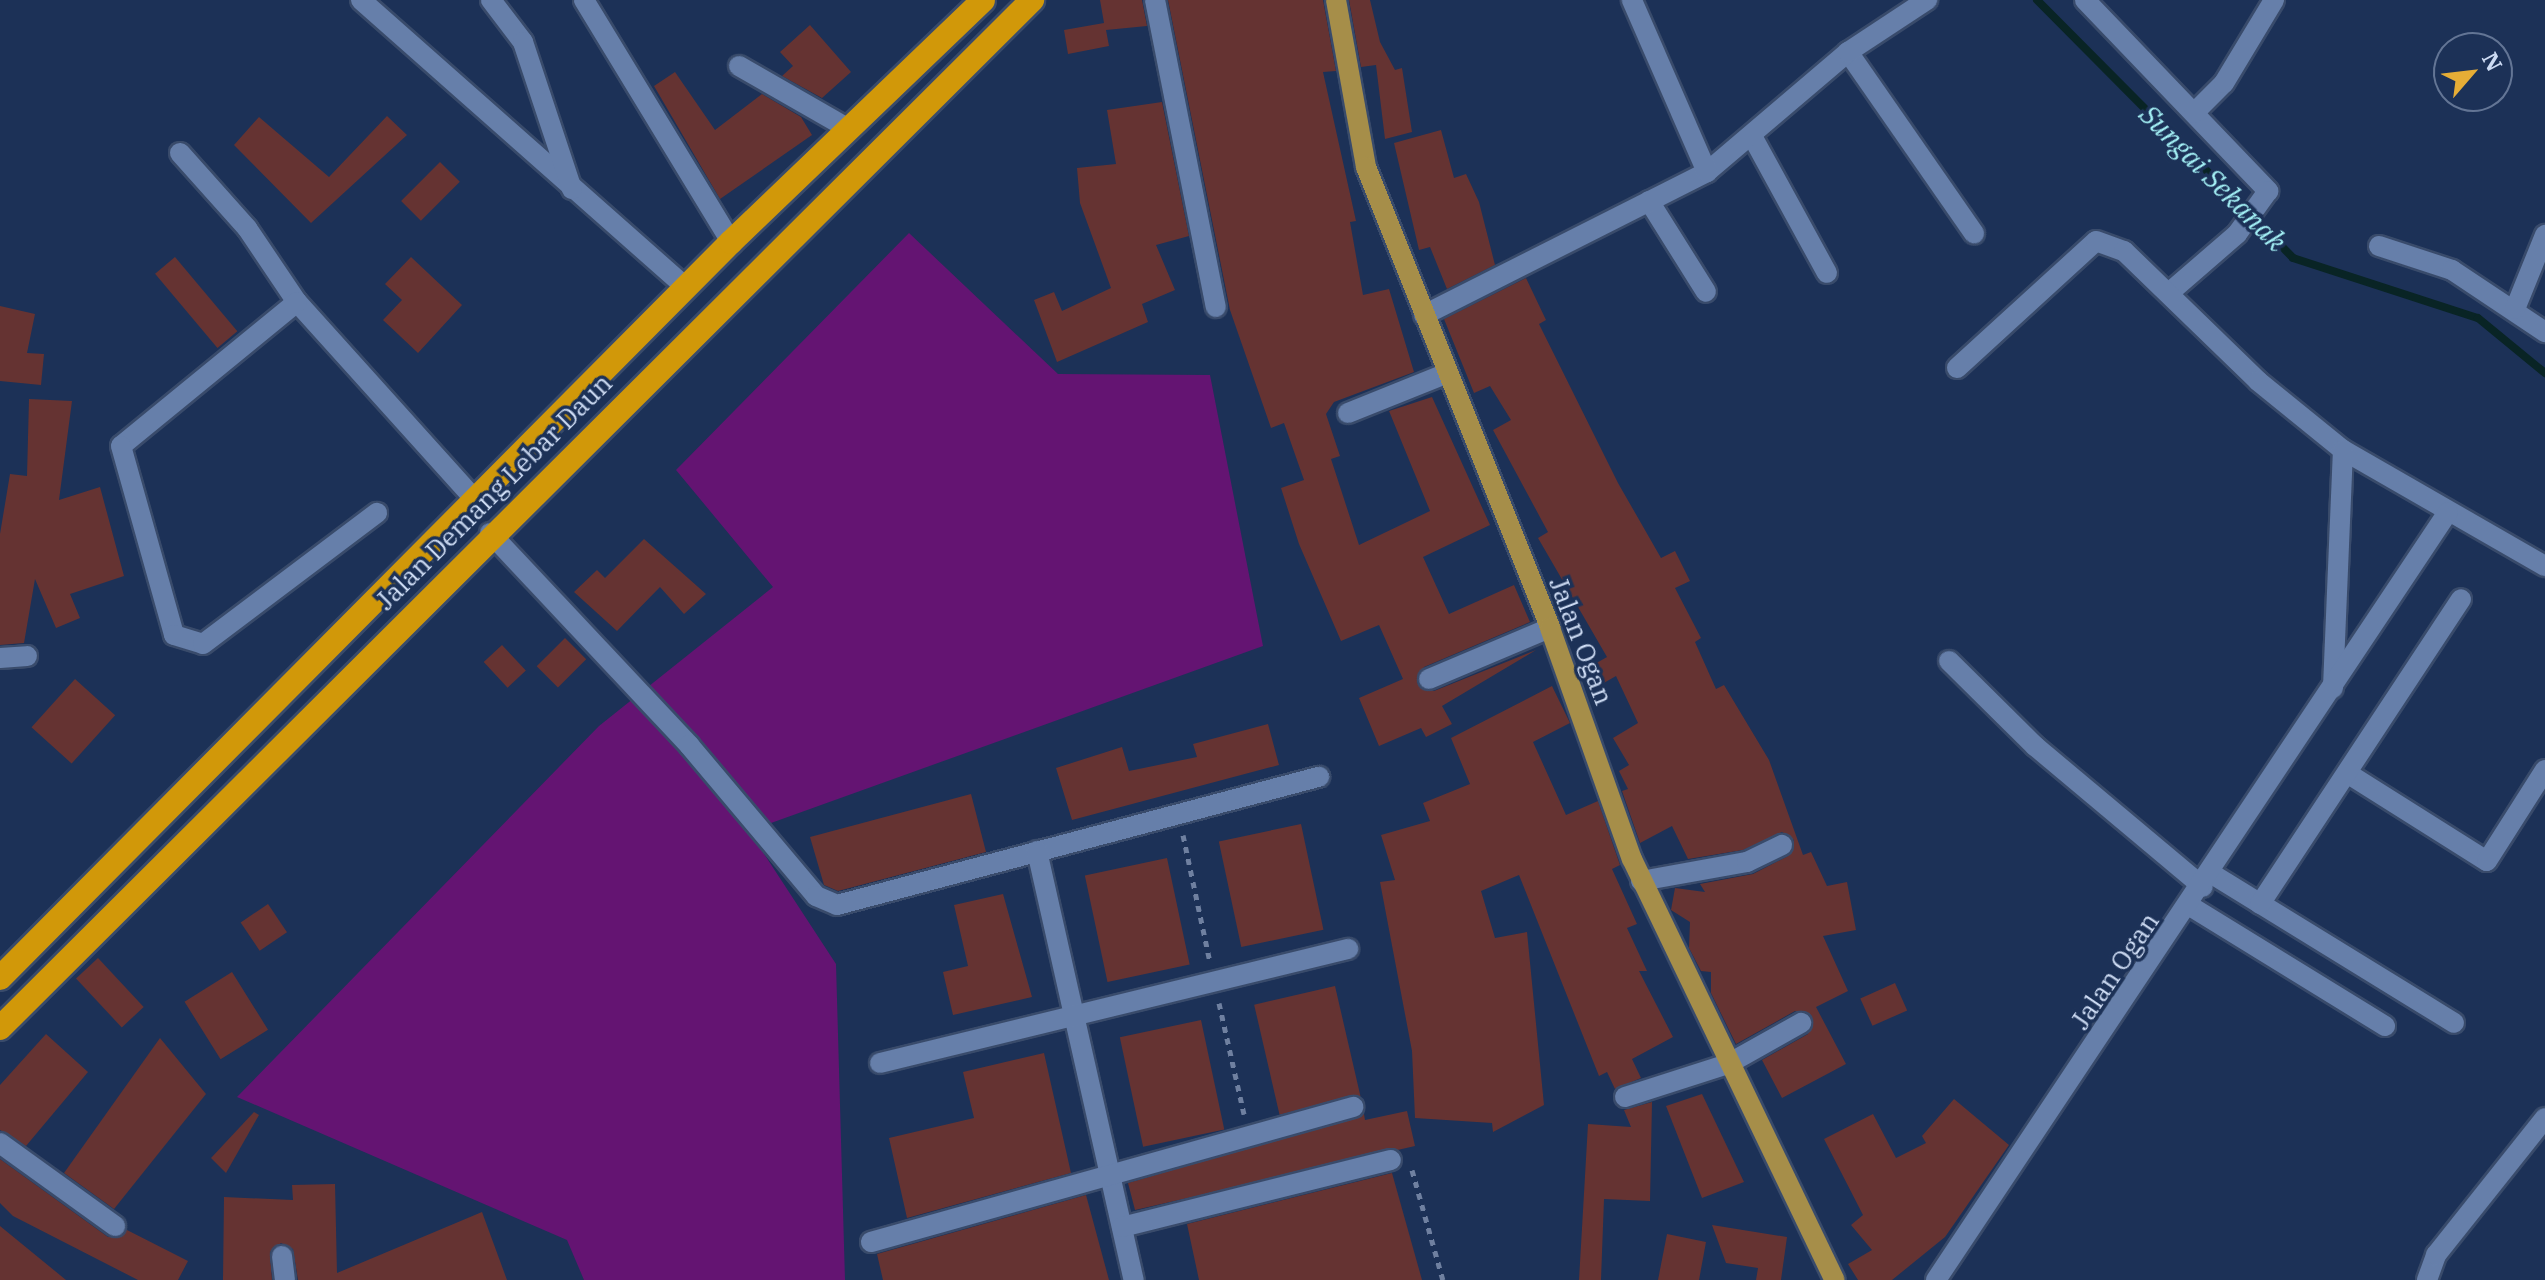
<!DOCTYPE html>
<style>
body{margin:0}
#map{position:relative;width:2545px;height:1280px;overflow:hidden;background:#1c3157;font-family:"IBM Plex Serif",serif}
div>[style]{position:absolute}
.green>*{inset:0;background:#641472}
.stream>*{height:8px;margin:-4px;padding:0 4px;transform-origin:4px;border-radius:4px;background:#092425}
.building>*{inset:0;background:#653332;transform-origin:0 0}
.path>*{height:5px;margin-top:-2.5px;transform-origin:0;background:repeating-linear-gradient(90deg,#6f80a0 0 6px,transparent 0 12px)}
.roads{filter:drop-shadow(2px 0 #394b6b) drop-shadow(-2px 0 #394b6b) drop-shadow(0 2px #394b6b) drop-shadow(0 -2px #394b6b)}
.minor>*{height:20px;margin:-10px;padding:0 10px;transform-origin:10px;border-radius:10px;background:#667faa}
.major>*{height:20px;margin:-10px;padding:0 10px;transform-origin:10px;border-radius:10px;background:#a68e49}
.highway>*{height:24px;margin:-12px;padding:0 12px;transform-origin:12px;border-radius:12px;background:#d19809}
span{translate:-50% -50%;white-space:nowrap;text-align:center;line-height:1.15;-webkit-text-stroke:7px #1c3157;paint-order:stroke}
.street-label{font-size:26px;color:#cddbf3}
.water-label{font-size:28px;color:#a4f1f6;font-style:italic}
.north{position:absolute;left:2433px;top:32px;width:80px;height:80px;box-sizing:border-box;background:#1c3157;border:2px solid #637595;border-radius:50%;rotate:62deg;font-size:22px;font-weight:700;line-height:32px;text-align:center;color:#cddbf3}
.north::after{content:'';display:block;margin:auto;width:28px;height:36px;background:#e6ad36;clip-path:polygon(50% 0,100% 100%,50% 72%,0 100%)}
</style>
<div id="map">
<div class="green">
<i style="clip-path:polygon(909px 233px,1058px 374px,1210px 375px,1263px 646px,749px 831px,836px 964px,845px 1280px,584px 1280px,567px 1240px,237px 1097px,599px 726px,773px 587px,676px 470px)"></i>
</div>
<div class="stream">
<i style="left:2037px;top:0;width:363px;rotate:45.2deg"></i>
<i style="left:2293px;top:258px;width:194px;rotate:18deg"></i>
<i style="left:2478px;top:318px;width:87px;rotate:39.4deg"></i>
</div>
<div class="building">
<i style="clip-path:polygon(1100px 0,1142px 0,1147px 26px,1106px 30px,1109px 46px,1068px 54px,1064px 30px,1104px 23px)"></i>
<i style="clip-path:polygon(1168px 0,1323px 0,1336px 71px,1323px 72px,1356px 221px,1350px 222px,1363px 295px,1389px 289px,1414px 372px,1334px 402px,1326px 414px,1340px 456px,1331px 459px,1359px 545px,1430px 511px,1389px 411px,1432px 397px,1490px 525px,1423px 557px,1449px 614px,1514px 585px,1530px 622px,1424px 667px,1417px 683px,1434px 691px,1536px 650px,1442px 706px,1452px 724px,1426px 737px,1421px 728px,1379px 746px,1359px 698px,1403px 679px,1379px 625px,1341px 641px,1299px 544px,1281px 488px,1304px 480px,1284px 423px,1271px 428px,1230px 310px)"></i>
<i style="clip-path:polygon(1349px 0,1370px 0,1380px 42px,1395px 70px,1402px 68px,1412px 132px,1385px 139px,1376px 65px,1361px 67px)"></i>
<i style="clip-path:polygon(810px 25px,851px 72px,822px 98px,782px 76px,793px 66px,780px 52px)"></i>
<i style="clip-path:polygon(675px 72px,715px 130px,762px 94px,801px 117px,812px 135px,720px 199px,654px 86px)"></i>
<i style="clip-path:polygon(1162px 102px,1189px 236px,1156px 245px,1175px 290px,1142px 304px,1148px 322px,1057px 362px,1034px 300px,1054px 292px,1062px 311px,1111px 288px,1080px 203px,1077px 168px,1116px 164px,1107px 110px)"></i>
<i style="clip-path:polygon(387px 116px,407px 135px,311px 223px,234px 145px,259px 117px,329px 177px)"></i>
<i style="clip-path:polygon(1441px 130px,1454px 178px,1466px 174px,1479px 202px,1495px 265px,1447px 289px,1430px 247px,1419px 250px,1394px 143px)"></i>
<i style="left:440px;top:162px;width:28px;height:55px;rotate:45deg"></i>
<i style="left:175px;top:257px;width:97px;height:26px;rotate:50deg"></i>
<i style="clip-path:polygon(411px 257px,462px 305px,418px 353px,383px 320px,402px 300px,385px 284px)"></i>
<i style="clip-path:polygon(1526px 278px,1546px 320px,1539px 324px,1618px 483px,1661px 558px,1675px 551px,1690px 581px,1675px 588px,1701px 638px,1695px 642px,1716px 689px,1724px 685px,1769px 760px,1803px 855px,1811px 852px,1827px 886px,1847px 882px,1856px 930px,1823px 936px,1848px 991px,1816px 1007px,1846px 1064px,1782px 1098px,1762px 1060px,1808px 1034px,1812px 1016px,1795px 1011px,1736px 1044px,1711px 993px,1711px 972px,1701px 971px,1689px 948px,1690px 922px,1671px 910px,1675px 888px,1705px 892px,1700px 884px,1753px 874px,1788px 856px,1794px 840px,1782px 832px,1743px 850px,1688px 859px,1672px 826px,1640px 843px,1622px 791px,1628px 789px,1619px 771px,1629px 765px,1613px 738px,1638px 723px,1616px 676px,1602px 684px,1593px 665px,1607px 657px,1538px 538px,1548px 532px,1493px 430px,1511px 420px,1490px 386px,1474px 393px,1444px 319px)"></i>
<i style="clip-path:polygon(0 306px,35px 314px,27px 353px,44px 354px,41px 385px,0 381px)"></i>
<i style="clip-path:polygon(29px 399px,72px 401px,59px 500px,100px 487px,124px 576px,70px 594px,80px 618px,56px 628px,35px 579px,24px 643px,0 645px,0 534px,10px 474px,27px 476px)"></i>
<i style="clip-path:polygon(644px 539px,706px 594px,684px 614px,660px 587px,617px 631px,574px 592px,597px 570px,605px 578px)"></i>
<i style="left:565px;top:638px;width:30px;height:40px;rotate:45deg"></i>
<i style="left:502px;top:645px;width:35px;height:25px;rotate:47deg"></i>
<i style="left:75px;top:679px;width:54px;height:65px;rotate:42deg"></i>
<i style="clip-path:polygon(1552px 686px,1570px 723px,1533px 742px,1566px 815px,1598px 801px,1620px 865px,1612px 869px,1637px 924px,1627px 928px,1647px 971px,1639px 971px,1673px 1037px,1632px 1059px,1641px 1078px,1615px 1089px,1607px 1072px,1599px 1076px,1519px 875px,1481px 891px,1495px 938px,1527px 932px,1544px 1105px,1493px 1132px,1492px 1123px,1415px 1118px,1412px 1051px,1380px 882px,1395px 880px,1381px 835px,1430px 821px,1423px 803px,1470px 784px,1451px 738px)"></i>
<i style="clip-path:polygon(1268px 724px,1279px 765px,1072px 820px,1056px 768px,1122px 747px,1129px 771px,1197px 757px,1193px 744px)"></i>
<i style="clip-path:polygon(971px 794px,986px 852px,838px 891px,824px 885px,810px 837px)"></i>
<i style="left:1301px;top:824px;width:108px;height:84px;rotate:78deg"></i>
<i style="left:1167px;top:858px;width:109px;height:84px;rotate:78deg"></i>
<i style="clip-path:polygon(1003px 894px,1032px 997px,953px 1015px,943px 972px,968px 966px,954px 905px)"></i>
<i style="left:268px;top:904px;width:34px;height:33px;rotate:56deg"></i>
<i style="left:98px;top:958px;width:67px;height:30px;rotate:47deg"></i>
<i style="left:232px;top:972px;width:68px;height:56px;rotate:58deg"></i>
<i style="left:1895px;top:983px;width:30px;height:38px;rotate:66deg"></i>
<i style="left:1335px;top:986px;width:113px;height:83px;rotate:77deg"></i>
<i style="left:1201px;top:1020px;width:112px;height:83px;rotate:78deg"></i>
<i style="clip-path:polygon(46px 1034px,88px 1072px,26px 1146px,0 1130px,0 1085px)"></i>
<i style="clip-path:polygon(160px 1038px,206px 1094px,114px 1209px,64px 1173px)"></i>
<i style="clip-path:polygon(1044px 1053px,1071px 1173px,907px 1218px,889px 1138px,974px 1118px,963px 1072px)"></i>
<i style="clip-path:polygon(1702px 1094px,1744px 1182px,1702px 1198px,1666px 1106px)"></i>
<i style="clip-path:polygon(1954px 1099px,2009px 1145px,1945px 1237px,1892px 1280px,1858px 1280px,1848px 1264px,1872px 1250px,1851px 1225px,1863px 1215px,1824px 1139px,1873px 1114px,1896px 1158px,1926px 1143px,1922px 1136px)"></i>
<i style="clip-path:polygon(1652px 1102px,1650px 1201px,1604px 1199px,1601px 1280px,1579px 1280px,1588px 1124px,1631px 1127px,1624px 1110px)"></i>
<i style="clip-path:polygon(1407px 1111px,1415px 1146px,1135px 1210px,1128px 1183px,1364px 1114px,1365px 1120px)"></i>
<i style="clip-path:polygon(254px 1112px,259px 1115px,226px 1173px,211px 1158px)"></i>
<i style="clip-path:polygon(0 1159px,108px 1237px,127px 1230px,188px 1261px,178px 1280px,138px 1280px,13px 1216px,0 1203px)"></i>
<i style="clip-path:polygon(1392px 1173px,1422px 1280px,1199px 1280px,1187px 1224px)"></i>
<i style="clip-path:polygon(335px 1184px,337px 1273px,482px 1212px,507px 1280px,298px 1280px,293px 1249px,281px 1243px,270px 1252px,272px 1280px,223px 1280px,224px 1197px,293px 1200px,292px 1185px)"></i>
<i style="clip-path:polygon(1086px 1195px,1109px 1280px,883px 1280px,877px 1254px)"></i>
<i style="clip-path:polygon(1712px 1225px,1787px 1237px,1781px 1280px,1756px 1280px,1758px 1268px,1726px 1263px)"></i>
<i style="clip-path:polygon(0 1226px,66px 1280px,0 1280px)"></i>
<i style="clip-path:polygon(1667px 1234px,1706px 1242px,1699px 1280px,1658px 1280px)"></i>
</div>
<div class="path">
<i style="left:1183px;top:835px;width:130px;rotate:78deg"></i>
<i style="left:1219px;top:1003px;width:114px;rotate:77.3deg"></i>
<i style="left:1412px;top:1170px;width:114px;rotate:74.3deg"></i>
</div>
<div class="roads">
<div class="minor">
<i style="left:361px;top:0;width:434px;rotate:41.5deg"></i>
<i style="left:491px;top:0;width:53px;rotate:52.7deg"></i>
<i style="left:523px;top:42px;width:155px;rotate:71.6deg"></i>
<i style="left:584px;top:0;width:283px;rotate:58.7deg"></i>
<i style="left:1155px;top:0;width:313px;rotate:78.8deg"></i>
<i style="left:2085px;top:0;width:265px;rotate:46.2deg"></i>
<i style="left:2268px;top:191px;width:53px;rotate:125.8deg"></i>
<i style="left:2237px;top:234px;width:90px;rotate:139.1deg"></i>
<i style="left:1848px;top:52px;width:221px;rotate:55.2deg"></i>
<i style="left:739px;top:66px;width:127px;rotate:29.8deg"></i>
<i style="left:2194px;top:113px;width:42px;rotate:-45deg"></i>
<i style="left:2224px;top:83px;width:97px;rotate:-58.9deg"></i>
<i style="left:1752px;top:136px;width:156px;rotate:61.3deg"></i>
<i style="left:180px;top:153px;width:101px;rotate:48.2deg"></i>
<i style="left:247px;top:228px;width:89px;rotate:56deg"></i>
<i style="left:297px;top:302px;width:270px;rotate:48deg"></i>
<i style="left:1707px;top:172px;width:185px;rotate:-40.4deg"></i>
<i style="left:1848px;top:52px;width:95px;rotate:-33.4deg"></i>
<i style="left:1649px;top:201px;width:107px;rotate:57.9deg"></i>
<i style="left:2379px;top:246px;width:77px;rotate:18.2deg"></i>
<i style="left:2452px;top:270px;width:112px;rotate:33.7deg"></i>
<i style="left:297px;top:302px;width:227px;rotate:140.7deg"></i>
<i style="left:121px;top:446px;width:196px;rotate:74.3deg"></i>
<i style="left:174px;top:635px;width:30px;rotate:17deg"></i>
<i style="left:203px;top:644px;width:218px;rotate:-37deg"></i>
<i style="left:2515px;top:309px;width:80px;rotate:-67.9deg"></i>
<i style="left:1424px;top:315px;width:317px;rotate:-26.8deg"></i>
<i style="left:1707px;top:172px;width:188px;rotate:-113.6deg"></i>
<i style="left:1957px;top:368px;width:188px;rotate:-42.4deg"></i>
<i style="left:2096px;top:241px;width:30px;rotate:20deg"></i>
<i style="left:2124px;top:251px;width:187px;rotate:44.1deg"></i>
<i style="left:2258px;top:381px;width:109px;rotate:39.1deg"></i>
<i style="left:2343px;top:450px;width:233px;rotate:29.9deg"></i>
<i style="left:1348px;top:413px;width:105px;rotate:-21.9deg"></i>
<i style="left:490px;top:533px;width:291px;rotate:46.8deg"></i>
<i style="left:689px;top:745px;width:197px;rotate:49.9deg"></i>
<i style="left:816px;top:896px;width:23px;rotate:23deg"></i>
<i style="left:837px;top:905px;width:499px;rotate:-14.9deg"></i>
<i style="left:0;top:658px;width:27px;rotate:-4deg"></i>
<i style="left:1949px;top:661px;width:121px;rotate:44.7deg"></i>
<i style="left:2035px;top:746px;width:219px;rotate:40deg"></i>
<i style="left:1429px;top:679px;width:131px;rotate:-22.9deg"></i>
<i style="left:2333px;top:688px;width:238px;rotate:-87.6deg"></i>
<i style="left:2347px;top:773px;width:165px;rotate:32.2deg"></i>
<i style="left:2487px;top:861px;width:108px;rotate:-57.5deg"></i>
<i style="left:1037px;top:851px;width:440px;rotate:77.3deg"></i>
<i style="left:2212px;top:874px;width:284px;rotate:31.6deg"></i>
<i style="left:1641px;top:881px;width:108px;rotate:-10.2deg"></i>
<i style="left:1747px;top:862px;width:39px;rotate:-26deg"></i>
<i style="left:2260px;top:904px;width:365px;rotate:-56.6deg"></i>
<i style="left:2190px;top:906px;width:229px;rotate:31.6deg"></i>
<i style="left:880px;top:1063px;width:482px;rotate:-13.7deg"></i>
<i style="left:1625px;top:1097px;width:108px;rotate:-17.8deg"></i>
<i style="left:1728px;top:1064px;width:84px;rotate:-29.3deg"></i>
<i style="left:0;top:1143px;width:142px;rotate:35.8deg"></i>
<i style="left:1122px;top:1227px;width:277px;rotate:-14deg"></i>
<i style="left:871px;top:1242px;width:501px;rotate:-15.65deg"></i>
<i style="left:282px;top:1256px;width:24px;rotate:83deg"></i>
<i style="left:1936px;top:1280px;width:923px;rotate:-56.31deg"></i>
<i style="left:2427px;top:1280px;width:27px;rotate:-70deg"></i>
<i style="left:2436px;top:1255px;width:175px;rotate:-51.5deg"></i>
</div>
<div class="major">
<i style="left:1336px;top:0;width:170px;rotate:79.8deg"></i>
<i style="left:1366px;top:167px;width:496px;rotate:68.2deg"></i>
<i style="left:1550px;top:628px;width:245px;rotate:70.5deg"></i>
<i style="left:1632px;top:859px;width:467px;rotate:64.3deg"></i>
</div>
<div class="highway">
<i style="left:0;top:978px;width:1037px;rotate:-45.2deg"></i>
<i style="left:731px;top:242px;width:349px;rotate:-43.8deg"></i>
<i style="left:0;top:1028px;width:1457px;rotate:-44.89deg"></i>
</div>
</div>
<div class="street-label">
<span style="left:494px;top:492px;rotate:-45deg">Jalan Demang Lebar Daun</span>
<span style="left:1581px;top:641px;rotate:69deg">Jalan Ogan</span>
<span style="left:2115px;top:971px;rotate:-56deg">Jalan Ogan</span>
</div>
<div class="water-label">
<span style="left:2213px;top:178px;rotate:45deg">Sungai Sekanak</span>
</div>
<div class="north">N</div>
</div>
